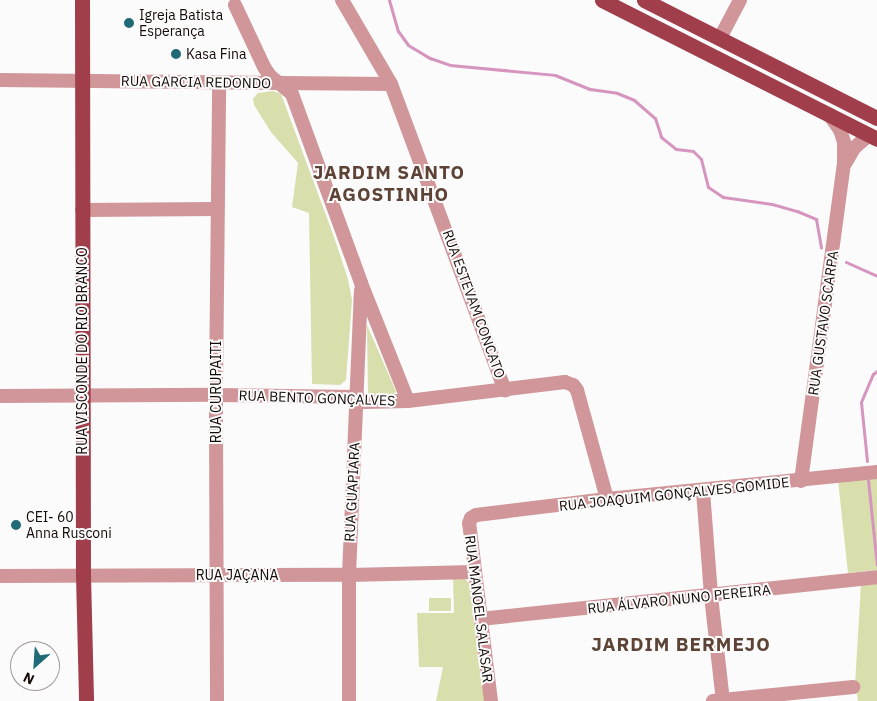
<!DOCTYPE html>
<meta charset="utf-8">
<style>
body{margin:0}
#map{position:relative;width:877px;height:701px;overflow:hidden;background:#fbfbfb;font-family:"IBM Plex Sans",sans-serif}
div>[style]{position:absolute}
.green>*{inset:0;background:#d8deac;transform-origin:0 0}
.stream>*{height:3px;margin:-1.5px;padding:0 1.5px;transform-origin:1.5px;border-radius:1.5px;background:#d695be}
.minor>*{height:14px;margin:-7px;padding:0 7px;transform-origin:7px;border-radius:7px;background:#d0969a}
.major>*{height:15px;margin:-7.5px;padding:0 7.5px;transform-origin:7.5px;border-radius:7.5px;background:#a13e4c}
.dots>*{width:14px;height:14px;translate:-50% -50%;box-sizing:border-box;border:2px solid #fbfbfb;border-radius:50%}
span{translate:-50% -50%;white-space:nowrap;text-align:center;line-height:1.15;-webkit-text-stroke:4px #fbfbfb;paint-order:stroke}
.poi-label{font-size:14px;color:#140a06}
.left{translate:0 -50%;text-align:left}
.street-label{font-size:14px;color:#140a06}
.district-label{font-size:19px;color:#5d4336;font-weight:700;letter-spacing:1px}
.north{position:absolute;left:10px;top:641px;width:50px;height:50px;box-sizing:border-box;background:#fbfbfb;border:1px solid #9f9b99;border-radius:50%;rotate:206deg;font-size:14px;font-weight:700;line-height:20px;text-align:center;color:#140a06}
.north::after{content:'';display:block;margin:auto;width:18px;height:22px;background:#206976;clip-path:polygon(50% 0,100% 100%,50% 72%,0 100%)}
</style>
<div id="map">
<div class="green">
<i style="clip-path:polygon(273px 91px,281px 94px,333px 234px,348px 279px,352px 300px,346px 380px,340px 385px,312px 384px,309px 213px,292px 207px,298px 163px,271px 132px,254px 105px,253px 99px,258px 93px)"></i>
<i style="clip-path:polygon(367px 325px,395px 389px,396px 392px,393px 394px,368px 394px)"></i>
<i style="clip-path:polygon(877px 477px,877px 570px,848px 573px,838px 480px)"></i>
<i style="clip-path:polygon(453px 577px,465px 579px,470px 584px,487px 701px,436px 701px,443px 667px,419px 667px,417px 613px,454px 613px)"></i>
<i style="clip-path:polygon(877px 581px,877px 701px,858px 701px,855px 685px,861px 584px)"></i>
<i style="left:429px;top:598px;width:22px;height:13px"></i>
</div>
<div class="stream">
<i style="left:389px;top:0;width:32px;rotate:74deg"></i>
<i style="left:398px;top:31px;width:17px;rotate:54deg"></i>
<i style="left:408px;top:45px;width:26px;rotate:31deg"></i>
<i style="left:430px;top:58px;width:21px;rotate:19deg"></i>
<i style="left:450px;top:65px;width:105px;rotate:5.4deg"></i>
<i style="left:555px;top:75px;width:38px;rotate:22deg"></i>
<i style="left:590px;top:89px;width:27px;rotate:8deg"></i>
<i style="left:617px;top:93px;width:18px;rotate:22deg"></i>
<i style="left:634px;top:100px;width:28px;rotate:41deg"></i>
<i style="left:655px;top:118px;width:20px;rotate:72deg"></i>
<i style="left:661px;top:137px;width:19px;rotate:39deg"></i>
<i style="left:676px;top:149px;width:17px;rotate:7deg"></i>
<i style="left:693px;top:151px;width:11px;rotate:45deg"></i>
<i style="left:701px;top:159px;width:29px;rotate:76deg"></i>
<i style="left:708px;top:187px;width:18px;rotate:34deg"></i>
<i style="left:723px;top:197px;width:49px;rotate:8.1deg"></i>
<i style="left:772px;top:204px;width:26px;rotate:16deg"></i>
<i style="left:797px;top:211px;width:21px;rotate:23deg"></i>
<i style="left:816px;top:219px;width:29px;rotate:80deg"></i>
<i style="left:846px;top:262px;width:34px;rotate:24deg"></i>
<i style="left:867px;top:461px;width:59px;rotate:-95.8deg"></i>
<i style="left:861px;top:402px;width:30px;rotate:-67deg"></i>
<i style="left:873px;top:374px;width:5px;rotate:-37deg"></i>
<i style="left:868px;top:480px;width:85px;rotate:84deg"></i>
</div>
<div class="minor">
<i style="left:342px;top:0;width:97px;rotate:59.7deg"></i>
<i style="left:391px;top:84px;width:327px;rotate:69.6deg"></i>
<i style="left:235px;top:5px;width:68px;rotate:64.9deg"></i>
<i style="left:264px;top:67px;width:11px;rotate:56deg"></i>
<i style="left:270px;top:76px;width:28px;rotate:39deg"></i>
<i style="left:292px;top:94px;width:201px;rotate:69.9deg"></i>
<i style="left:361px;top:283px;width:127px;rotate:68.3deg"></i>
<i style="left:720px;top:38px;width:43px;rotate:-62.2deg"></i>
<i style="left:0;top:80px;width:391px;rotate:0.6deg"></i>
<i style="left:846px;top:162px;width:16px;rotate:-60deg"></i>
<i style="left:854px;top:148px;width:20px;rotate:-41deg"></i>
<i style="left:82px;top:210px;width:135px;rotate:-0.4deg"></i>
<i style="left:0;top:396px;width:216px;rotate:-0.3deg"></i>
<i style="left:216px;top:395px;width:141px;rotate:0.8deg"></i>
<i style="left:357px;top:397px;width:9px;rotate:32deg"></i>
<i style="left:365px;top:402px;width:43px;rotate:-1.3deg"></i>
<i style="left:408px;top:401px;width:158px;rotate:-6.9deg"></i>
<i style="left:565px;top:382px;width:9px;rotate:21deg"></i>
<i style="left:573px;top:385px;width:6px;rotate:51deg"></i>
<i style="left:577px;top:390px;width:113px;rotate:74.6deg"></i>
<i style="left:801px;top:481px;width:319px;rotate:-82.3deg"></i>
<i style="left:844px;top:165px;width:23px;rotate:-90deg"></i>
<i style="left:844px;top:142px;width:13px;rotate:-108deg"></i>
<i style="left:840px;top:130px;width:19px;rotate:-125deg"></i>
<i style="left:703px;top:491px;width:105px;rotate:85.6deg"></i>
<i style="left:711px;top:596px;width:106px;rotate:83.5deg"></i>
<i style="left:0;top:576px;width:349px;rotate:-0.2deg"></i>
<i style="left:349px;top:575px;width:125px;rotate:-1.4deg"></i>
<i style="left:480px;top:619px;width:399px;rotate:-6deg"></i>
<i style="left:217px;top:701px;width:315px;rotate:-90.2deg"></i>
<i style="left:216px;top:386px;width:302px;rotate:-89.4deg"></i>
<i style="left:349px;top:701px;width:126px;rotate:-90deg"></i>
<i style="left:349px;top:575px;width:285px;rotate:-87.6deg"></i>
<i style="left:491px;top:701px;width:179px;rotate:-97deg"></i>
<i style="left:469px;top:523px;width:5px;rotate:-68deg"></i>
<i style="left:471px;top:518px;width:6px;rotate:-31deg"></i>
<i style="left:476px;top:515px;width:132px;rotate:-7deg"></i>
<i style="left:607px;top:499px;width:271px;rotate:-5.7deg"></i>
<i style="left:713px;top:701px;width:141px;rotate:-5.7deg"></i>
</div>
<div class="major">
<i style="left:82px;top:0;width:575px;rotate:89.9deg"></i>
<i style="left:83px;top:575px;width:126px;rotate:88.6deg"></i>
<i style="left:602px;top:0;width:308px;rotate:26.8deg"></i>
<i style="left:644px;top:0;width:261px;rotate:26.9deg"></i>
</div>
<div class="dots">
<i style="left:129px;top:23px;background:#206976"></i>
<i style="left:176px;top:54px;background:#206976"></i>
<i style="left:16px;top:525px;background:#206976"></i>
</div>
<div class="poi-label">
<span class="left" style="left:139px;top:23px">Igreja Batista<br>Esperança</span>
<span class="left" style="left:186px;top:54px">Kasa Fina</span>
<span class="left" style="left:26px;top:525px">CEI- 60<br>Anna Rusconi</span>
</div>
<div class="street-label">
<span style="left:196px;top:82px;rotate:1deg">RUA GARCIA REDONDO</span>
<span style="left:474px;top:304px;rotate:70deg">RUA ESTEVAM CONCATO</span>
<span style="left:823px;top:323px;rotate:-82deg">RUA GUSTAVO SCARPA</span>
<span style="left:82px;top:351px;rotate:-90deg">RUA VISCONDE DO RIO BRANCO</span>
<span style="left:216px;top:392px;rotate:-90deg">RUA CURUPAITI</span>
<span style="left:317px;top:398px;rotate:2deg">RUA BENTO GONÇALVES</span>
<span style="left:352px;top:492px;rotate:-87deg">RUA GUAPIARA</span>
<span style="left:674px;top:494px;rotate:-6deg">RUA JOAQUIM GONÇALVES GOMIDE</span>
<span style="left:237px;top:575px">RUA JAÇANA</span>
<span style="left:679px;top:599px;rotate:-6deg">RUA ÁLVARO NUNO PEREIRA</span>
<span style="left:479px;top:609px;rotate:83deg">RUA MANOEL SALASAR</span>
</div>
<div class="district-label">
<span style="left:389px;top:184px">JARDIM SANTO<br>AGOSTINHO</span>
<span style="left:681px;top:645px">JARDIM BERMEJO</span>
</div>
<div class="north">N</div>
</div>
